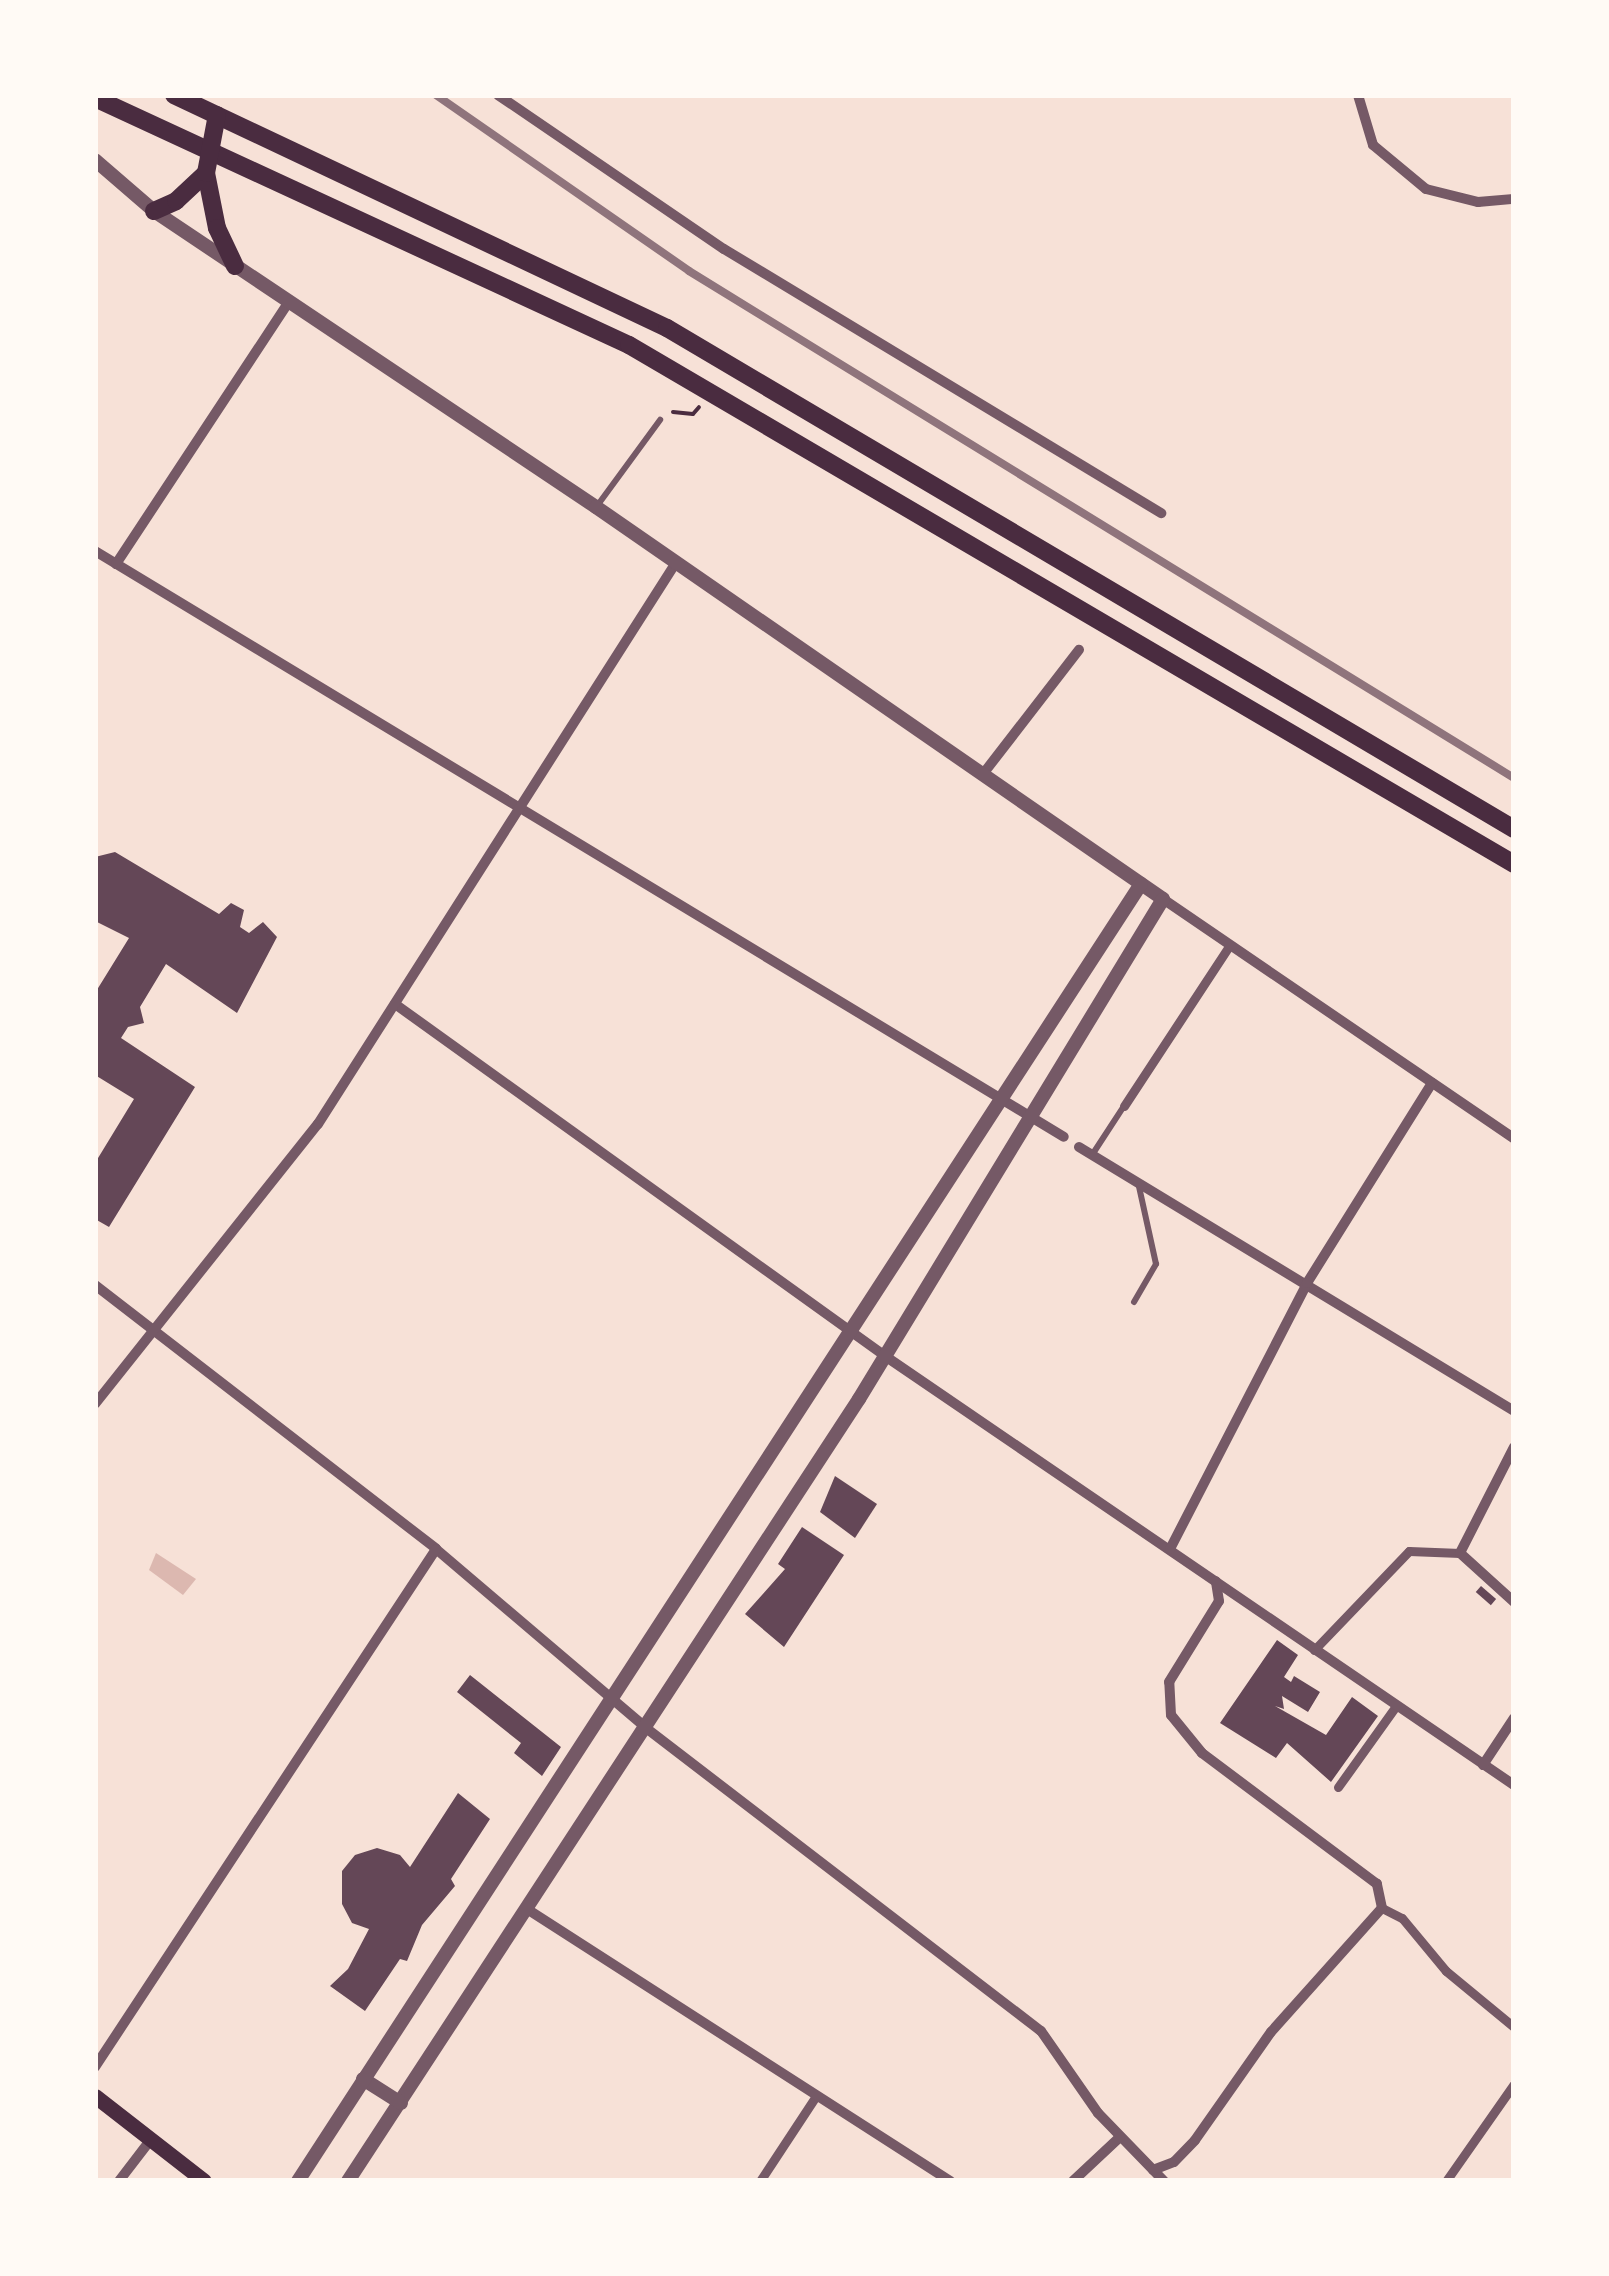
<!DOCTYPE html>
<style>
body{margin:0}
#map{position:relative;width:1609px;height:2276px;overflow:hidden;background:#f7e1d7;font-family:Raleway,sans-serif}
div>[style]{position:absolute}
.water>*{inset:0;background:#dcb8b0}
.building>*{inset:0;background:#644757;transform-origin:0 0}
.path>*{height:4px;margin:-2px;padding:0 2px;transform-origin:2px;border-radius:2px;background:#4a2c40}
.service>*{height:6px;margin:-3px;padding:0 3px;transform-origin:3px;border-radius:3px;background:#755966}
.pedestrian>*{height:9px;margin:-4.5px;padding:0 4.5px;transform-origin:4.5px;border-radius:4.5px;background:#755966}
.minor>*{height:10px;margin:-5px;padding:0 5px;transform-origin:5px;border-radius:5px;background:#755966}
.tertiary>*{height:14px;margin:-7px;padding:0 7px;transform-origin:7px;border-radius:7px;background:#755966}
.secondary>*{height:15px;margin:-7.5px;padding:0 7.5px;transform-origin:7.5px;border-radius:7.5px;background:#4a2c40}
.primary>*{height:18px;margin:-9px;padding:0 9px;transform-origin:9px;border-radius:9px;background:#4a2c40}
.rail>*{height:8px;margin:-4px;padding:0 4px;transform-origin:4px;border-radius:4px;background:#8f747c}
span{translate:-50% -50%;white-space:nowrap;text-align:center;line-height:1.15;-webkit-text-stroke:9px #fffaf5;paint-order:stroke}
.frame{position:absolute;inset:0;border:98px solid #fffaf5;pointer-events:none}
</style>
<div id="map">
<div class="water">
<i style="clip-path:polygon(156px 1553px,196px 1579px,183px 1595px,149px 1570px)"></i>
</div>
<div class="building">
<i style="clip-path:polygon(115px 852px,219px 914px,231px 903px,244px 910px,240px 927px,249px 933px,263px 922px,277px 937px,237px 1013px,166px 964px,140px 1007px,144px 1023px,128px 1027px,121px 1038px,195px 1087px,109px 1227px,95px 1219px,95px 1163px,134px 1099px,95px 1075px,95px 993px,129px 938px,95px 921px,95px 857px)"></i>
<i style="clip-path:polygon(835px 1476px,877px 1504px,855px 1538px,820px 1512px)"></i>
<i style="clip-path:polygon(802px 1527px,844px 1555px,784px 1647px,745px 1614px,785px 1569px,778px 1564px)"></i>
<i style="left:1481px;top:1586px;width:20px;height:8px;rotate:41deg"></i>
<i style="clip-path:polygon(1277px 1640px,1298px 1655px,1284px 1677px,1291px 1682px,1294px 1676px,1320px 1692px,1308px 1712px,1282px 1696px,1284px 1709px,1275px 1706px,1326px 1735px,1352px 1697px,1378px 1716px,1331px 1782px,1287px 1743px,1276px 1758px,1220px 1723px)"></i>
<i style="clip-path:polygon(470px 1675px,561px 1747px,542px 1776px,514px 1753px,521px 1743px,457px 1692px)"></i>
<i style="clip-path:polygon(458px 1793px,490px 1819px,451px 1879px,455px 1886px,422px 1925px,407px 1961px,400px 1959px,365px 2011px,330px 1986px,348px 1969px,369px 1929px,352px 1923px,342px 1904px,342px 1871px,355px 1855px,377px 1848px,400px 1855px,410px 1867px)"></i>
</div>
<div class="path">
<i style="left:673px;top:412px;width:20px;rotate:6deg"></i>
<i style="left:693px;top:414px;width:9px;rotate:-49deg"></i>
</div>
<div class="service">
<i style="left:597px;top:506px;width:107px;rotate:-53.8deg"></i>
<i style="left:1092px;top:1155px;width:59px;rotate:-56.9deg"></i>
<i style="left:1134px;top:1302px;width:44px;rotate:-59.9deg"></i>
<i style="left:1156px;top:1264px;width:84px;rotate:-102.4deg"></i>
</div>
<div class="pedestrian">
<i style="left:1124px;top:1106px;width:191px;rotate:-56.7deg"></i>
<i style="left:1314px;top:1650px;width:137px;rotate:-46.2deg"></i>
<i style="left:1409px;top:1551px;width:51px;rotate:2.2deg"></i>
<i style="left:1338px;top:1787px;width:100px;rotate:-54.4deg"></i>
<i style="left:1382px;top:1908px;width:22px;rotate:27deg"></i>
<i style="left:1402px;top:1918px;width:69px;rotate:50.3deg"></i>
<i style="left:1446px;top:1971px;width:88px;rotate:39.5deg"></i>
<i style="left:760px;top:2181px;width:102px;rotate:-56.6deg"></i>
<i style="left:1446px;top:2181px;width:118px;rotate:-55deg"></i>
</div>
<div class="minor">
<i style="left:498px;top:95px;width:273px;rotate:34.3deg"></i>
<i style="left:724px;top:249px;width:511px;rotate:31.14deg"></i>
<i style="left:1358px;top:95px;width:52px;rotate:73.3deg"></i>
<i style="left:1373px;top:145px;width:69px;rotate:39.7deg"></i>
<i style="left:1426px;top:189px;width:54px;rotate:14deg"></i>
<i style="left:1478px;top:202px;width:36px;rotate:-5deg"></i>
<i style="left:95px;top:551px;width:1132px;rotate:31.16deg"></i>
<i style="left:116px;top:564px;width:314px;rotate:-56.6deg"></i>
<i style="left:983px;top:774px;width:157px;rotate:-52.3deg"></i>
<i style="left:1163px;top:899px;width:425px;rotate:34.3deg"></i>
<i style="left:395px;top:1004px;width:603px;rotate:35.69deg"></i>
<i style="left:885px;top:1356px;width:761px;rotate:34.3deg"></i>
<i style="left:1079px;top:1147px;width:509px;rotate:31.25deg"></i>
<i style="left:95px;top:1285px;width:431px;rotate:37.7deg"></i>
<i style="left:436px;top:1549px;width:276px;rotate:40.4deg"></i>
<i style="left:646px;top:1728px;width:498px;rotate:37.5deg"></i>
<i style="left:1041px;top:2031px;width:100px;rotate:55.2deg"></i>
<i style="left:1098px;top:2113px;width:95px;rotate:45.9deg"></i>
<i style="left:95px;top:1404px;width:358px;rotate:-51.5deg"></i>
<i style="left:318px;top:1124px;width:664px;rotate:-57.48deg"></i>
<i style="left:1514px;top:1447px;width:119px;rotate:117deg"></i>
<i style="left:1460px;top:1553px;width:73px;rotate:42.2deg"></i>
<i style="left:1170px;top:1549px;width:299px;rotate:-62.7deg"></i>
<i style="left:1307px;top:1283px;width:236px;rotate:-58deg"></i>
<i style="left:1483px;top:1765px;width:56px;rotate:-56.6deg"></i>
<i style="left:527px;top:1909px;width:503px;rotate:32.74deg"></i>
<i style="left:95px;top:2067px;width:620px;rotate:-56.64deg"></i>
<i style="left:1153px;top:2170px;width:22px;rotate:-21deg"></i>
<i style="left:1174px;top:2162px;width:30px;rotate:-46deg"></i>
<i style="left:1195px;top:2140px;width:132px;rotate:-54.9deg"></i>
<i style="left:1271px;top:2032px;width:166px;rotate:-48.2deg"></i>
<i style="left:1382px;top:1908px;width:25px;rotate:-102deg"></i>
<i style="left:1377px;top:1884px;width:219px;rotate:-143.2deg"></i>
<i style="left:1202px;top:1753px;width:49px;rotate:-129.2deg"></i>
<i style="left:1171px;top:1715px;width:33px;rotate:-93deg"></i>
<i style="left:1169px;top:1682px;width:95px;rotate:-58.3deg"></i>
<i style="left:1219px;top:1601px;width:20px;rotate:-99deg"></i>
<i style="left:119px;top:2181px;width:54px;rotate:-52.5deg"></i>
<i style="left:1073px;top:2181px;width:64px;rotate:-43.1deg"></i>
</div>
<div class="tertiary">
<i style="left:95px;top:160px;width:78px;rotate:40.8deg"></i>
<i style="left:154px;top:211px;width:532px;rotate:33.81deg"></i>
<i style="left:596px;top:507px;width:689px;rotate:34.66deg"></i>
<i style="left:1163px;top:899px;width:585px;rotate:121.3deg"></i>
<i style="left:859px;top:1399px;width:934px;rotate:123.16deg"></i>
<i style="left:363px;top:2079px;width:45px;rotate:32.3deg"></i>
<i style="left:298px;top:2181px;width:1547px;rotate:-56.98deg"></i>
</div>
<div class="secondary">
<i style="left:95px;top:2096px;width:138px;rotate:37.9deg"></i>
</div>
<div class="primary">
<i style="left:174px;top:95px;width:545px;rotate:25.3deg"></i>
<i style="left:667px;top:328px;width:984px;rotate:30.6deg"></i>
<i style="left:95px;top:98px;width:588px;rotate:24.82deg"></i>
<i style="left:629px;top:345px;width:1026px;rotate:30.39deg"></i>
<i style="left:206px;top:173px;width:56px;rotate:78.7deg"></i>
<i style="left:217px;top:228px;width:42px;rotate:64.7deg"></i>
<i style="left:154px;top:211px;width:24px;rotate:-24deg"></i>
<i style="left:176px;top:201px;width:41px;rotate:-43deg"></i>
<i style="left:206px;top:173px;width:59px;rotate:-79.3deg"></i>
</div>
<div class="rail">
<i style="left:436px;top:95px;width:308px;rotate:34.8deg"></i>
<i style="left:689px;top:271px;width:968px;rotate:31.57deg"></i>
</div>
<div class="frame"></div>
</div>
